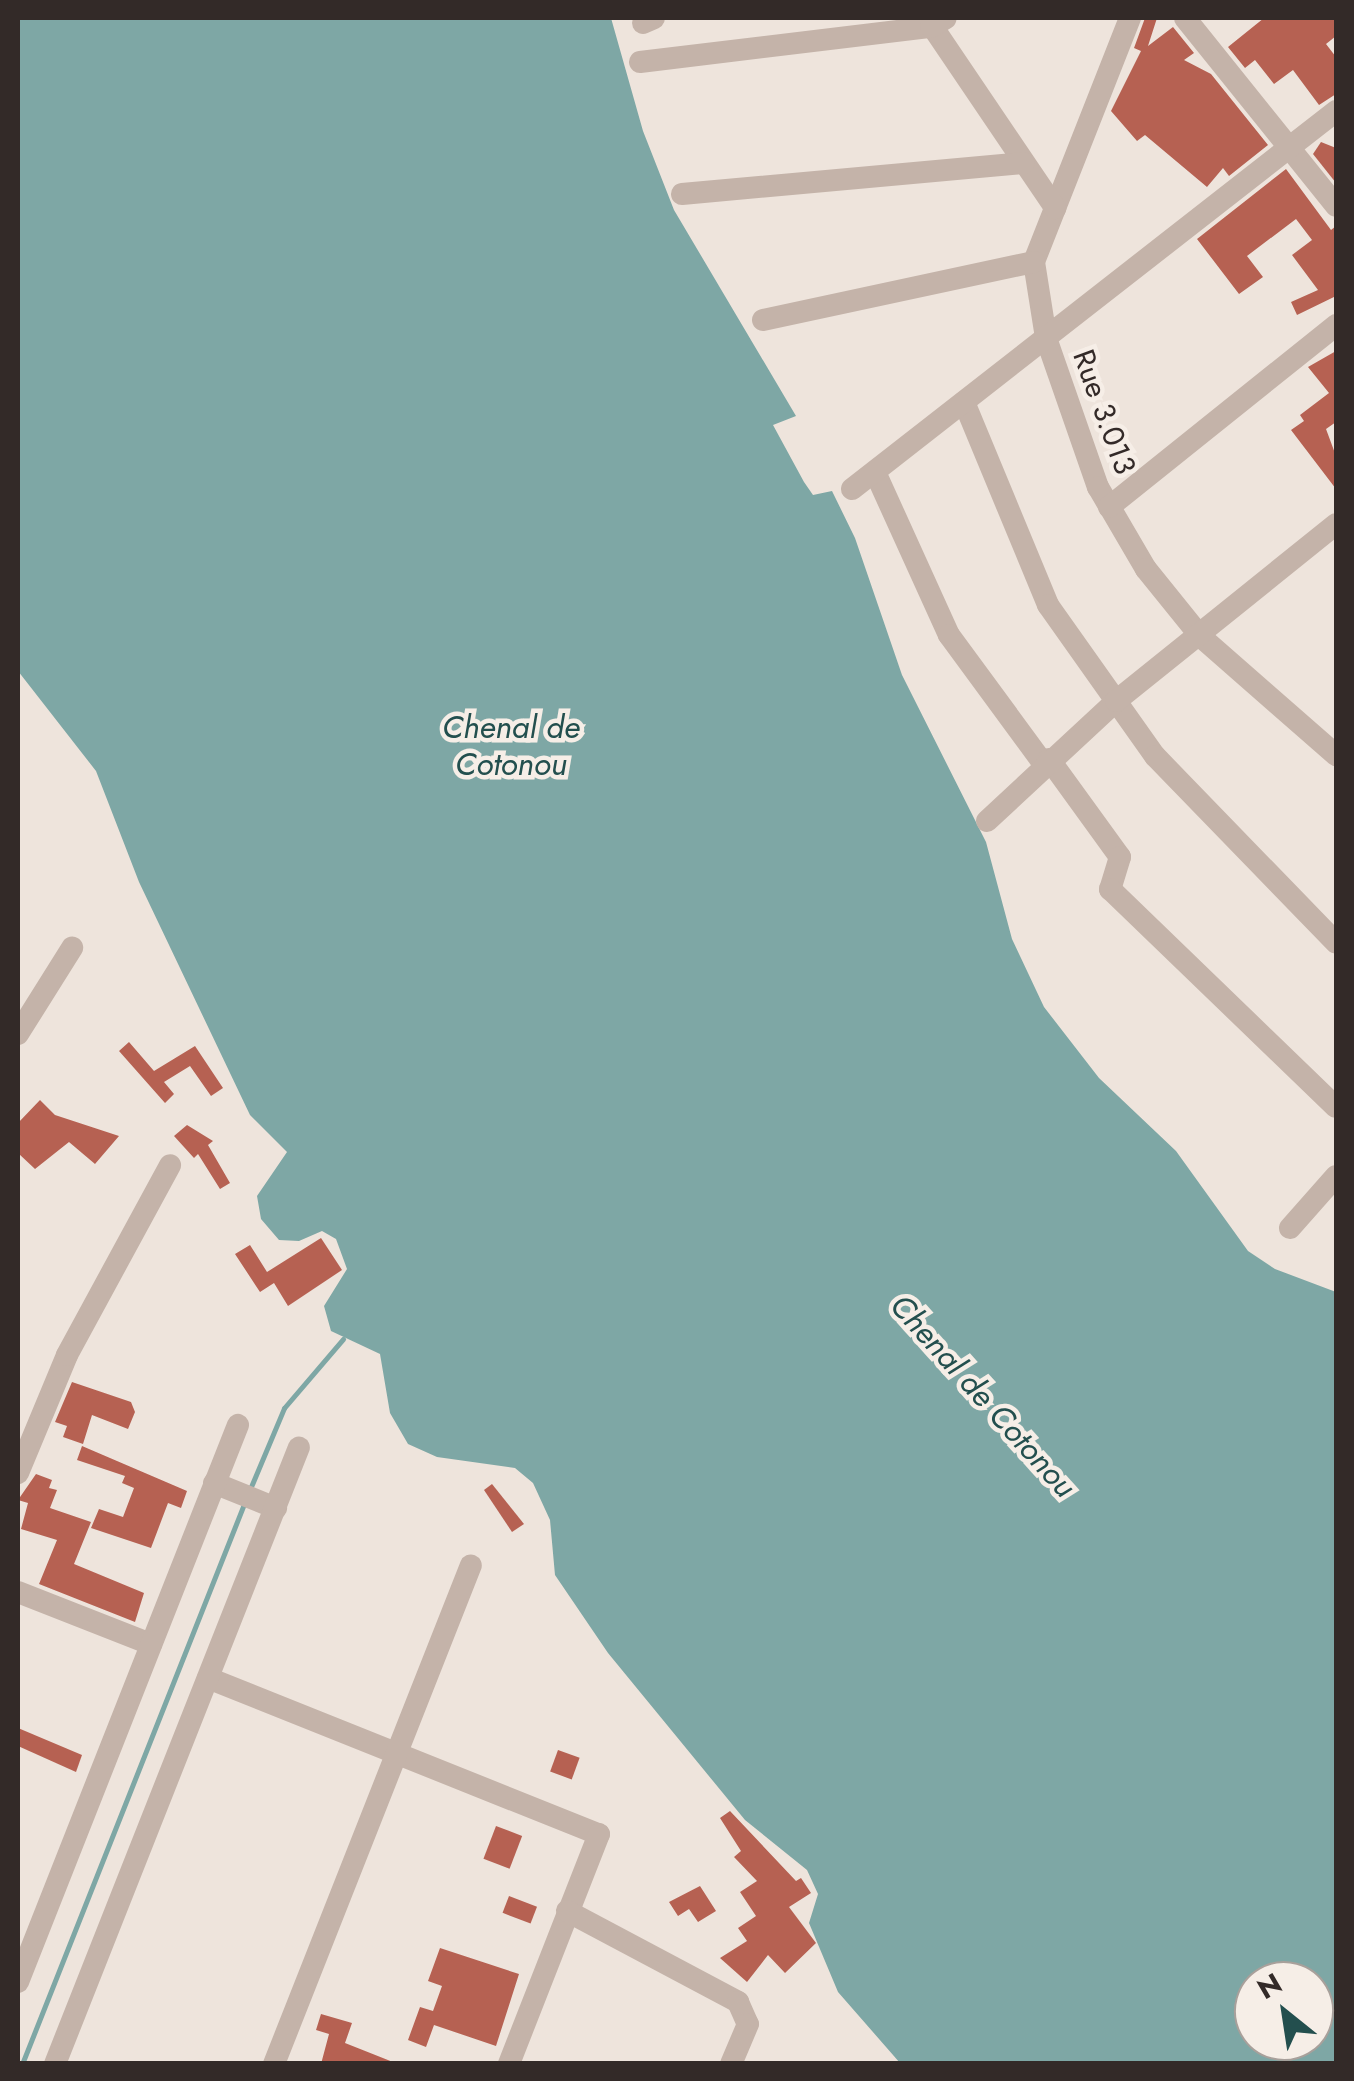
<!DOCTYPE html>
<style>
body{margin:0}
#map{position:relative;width:1354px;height:2081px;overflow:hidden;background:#eee4dc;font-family:Jost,sans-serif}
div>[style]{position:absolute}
.water>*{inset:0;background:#7ea7a5}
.stream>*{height:5px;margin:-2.5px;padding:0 2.5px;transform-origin:2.5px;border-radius:2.5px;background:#7ea7a5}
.building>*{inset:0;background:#b66152;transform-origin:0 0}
.minor>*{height:22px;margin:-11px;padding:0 11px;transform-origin:11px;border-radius:11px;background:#c4b3a9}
span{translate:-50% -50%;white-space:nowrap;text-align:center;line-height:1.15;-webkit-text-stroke:9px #f6eee7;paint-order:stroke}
.street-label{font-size:30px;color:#332a28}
.water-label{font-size:32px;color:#234f4e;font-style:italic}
.frame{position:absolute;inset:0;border:20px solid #332a28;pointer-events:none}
.north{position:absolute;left:1234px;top:1961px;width:100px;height:100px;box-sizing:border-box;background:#f6eee7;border:2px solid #a8a09b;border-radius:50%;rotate:330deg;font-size:28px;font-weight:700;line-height:40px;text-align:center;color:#332a28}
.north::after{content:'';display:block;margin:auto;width:35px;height:45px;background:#234f4e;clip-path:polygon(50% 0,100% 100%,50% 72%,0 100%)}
</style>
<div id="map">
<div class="water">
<i style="clip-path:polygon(evenodd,18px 18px,611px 18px,643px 131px,674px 210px,796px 416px,773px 425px,804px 482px,813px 495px,832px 491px,855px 538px,902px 675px,986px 842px,1012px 939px,1044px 1007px,1099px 1078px,1176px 1151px,1248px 1251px,1275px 1269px,1336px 1292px,1336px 2063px,900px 2063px,838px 1992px,809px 1923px,818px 1894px,807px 1870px,745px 1820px,608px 1653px,555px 1575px,550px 1520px,533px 1483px,515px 1468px,437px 1457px,408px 1444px,390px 1413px,380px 1354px,331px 1331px,324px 1306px,347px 1269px,336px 1239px,322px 1231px,299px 1241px,279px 1240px,261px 1219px,257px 1196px,287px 1152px,250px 1115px,139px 882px,96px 771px,18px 671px,18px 18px,1254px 1981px,1314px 1981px,1314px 2041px,1254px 2041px,1254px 1981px)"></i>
</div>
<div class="stream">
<i style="left:250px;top:1489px;width:88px;rotate:-67.2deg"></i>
<i style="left:284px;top:1408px;width:91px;rotate:-49.5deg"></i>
<i style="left:22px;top:2064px;width:602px;rotate:-68.38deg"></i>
</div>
<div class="building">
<i style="clip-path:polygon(1145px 18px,1157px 18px,1148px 46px,1173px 27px,1194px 53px,1184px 60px,1211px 74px,1268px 145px,1229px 176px,1223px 168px,1207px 187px,1145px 135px,1137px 141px,1111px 111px,1141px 51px,1134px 48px)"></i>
<i style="clip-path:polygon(1264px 18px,1336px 18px,1336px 36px,1326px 44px,1336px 57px,1336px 94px,1319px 105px,1293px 70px,1274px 84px,1255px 60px,1245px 68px,1228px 47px)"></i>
<i style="clip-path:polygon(1321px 142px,1336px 148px,1336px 183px,1313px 154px)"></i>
<i style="clip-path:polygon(1286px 169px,1331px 230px,1336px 226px,1336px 296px,1297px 315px,1291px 302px,1318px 290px,1292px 255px,1312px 240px,1296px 219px,1247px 256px,1263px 277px,1239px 294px,1197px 239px)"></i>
<i style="clip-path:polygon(1336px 351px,1336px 422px,1326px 429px,1336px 456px,1336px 489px,1291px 430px,1304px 421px,1300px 415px,1329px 393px,1308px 367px)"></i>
<i style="clip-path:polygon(129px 1042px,154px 1071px,195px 1046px,223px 1088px,211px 1096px,190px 1066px,164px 1082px,174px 1094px,165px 1103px,119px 1051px)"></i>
<i style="clip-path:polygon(40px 1100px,55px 1115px,119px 1136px,95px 1164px,69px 1142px,35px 1169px,18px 1153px,18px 1123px)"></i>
<i style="clip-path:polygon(187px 1125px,213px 1141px,208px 1145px,230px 1183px,220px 1189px,198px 1154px,194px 1158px,174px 1136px)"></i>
<i style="clip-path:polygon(321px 1238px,342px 1270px,288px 1306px,274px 1283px,260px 1292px,235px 1254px,250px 1245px,267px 1272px)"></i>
<i style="clip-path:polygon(72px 1382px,131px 1402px,135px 1412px,128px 1429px,92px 1415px,83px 1444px,63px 1437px,67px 1426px,55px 1422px)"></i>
<i style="clip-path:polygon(82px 1446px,187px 1491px,181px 1508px,168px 1503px,151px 1548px,91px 1528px,99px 1509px,123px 1517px,134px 1488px,122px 1483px,125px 1476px,77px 1460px)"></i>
<i style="clip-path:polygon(36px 1474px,52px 1480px,49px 1488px,57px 1490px,50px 1508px,91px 1522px,74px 1564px,144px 1593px,135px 1622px,39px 1584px,57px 1540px,21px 1529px,28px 1503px,18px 1500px)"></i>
<i style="clip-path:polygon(492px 1484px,524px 1524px,512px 1532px,484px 1490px)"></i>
<i style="clip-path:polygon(18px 1728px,82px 1755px,76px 1772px,18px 1746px)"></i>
<i style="left:558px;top:1750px;width:23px;height:23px;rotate:20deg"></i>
<i style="clip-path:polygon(730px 1811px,796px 1881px,801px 1878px,811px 1893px,789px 1907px,816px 1943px,785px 1973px,768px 1955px,747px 1982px,720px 1958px,747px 1941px,738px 1928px,756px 1916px,740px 1892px,757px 1881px,734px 1857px,741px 1851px,720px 1818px)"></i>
<i style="left:496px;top:1826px;width:28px;height:35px;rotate:21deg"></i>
<i style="clip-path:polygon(700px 1886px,716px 1911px,698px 1922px,689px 1909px,678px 1916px,669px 1902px)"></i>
<i style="left:509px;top:1896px;width:30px;height:18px;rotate:21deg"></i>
<i style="clip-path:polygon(440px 1948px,519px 1974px,496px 2046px,434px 2025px,426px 2047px,408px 2040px,420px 2007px,433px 2011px,442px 1986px,428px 1981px)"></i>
<i style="clip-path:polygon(321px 2014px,352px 2023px,345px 2043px,398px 2064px,321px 2064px,329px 2034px,316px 2030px)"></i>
</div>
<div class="minor">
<i style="left:1130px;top:18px;width:262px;rotate:111.5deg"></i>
<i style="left:1034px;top:262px;width:77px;rotate:81deg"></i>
<i style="left:1046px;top:338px;width:158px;rotate:70.8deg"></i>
<i style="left:1098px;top:487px;width:95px;rotate:59.7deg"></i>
<i style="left:1146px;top:569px;width:86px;rotate:51.1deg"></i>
<i style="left:1200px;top:636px;width:181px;rotate:41.2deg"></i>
<i style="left:1185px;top:18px;width:241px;rotate:51.2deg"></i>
<i style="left:643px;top:23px;width:12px;rotate:-24deg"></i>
<i style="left:932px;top:26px;width:220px;rotate:55.9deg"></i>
<i style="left:640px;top:62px;width:293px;rotate:-6.9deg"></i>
<i style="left:931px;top:27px;width:17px;rotate:-31deg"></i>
<i style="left:682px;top:194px;width:343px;rotate:-5.2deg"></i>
<i style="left:763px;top:320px;width:277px;rotate:-12.1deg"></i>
<i style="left:964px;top:402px;width:220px;rotate:67.5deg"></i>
<i style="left:1048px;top:605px;width:185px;rotate:54.7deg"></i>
<i style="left:1155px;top:756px;width:260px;rotate:45.9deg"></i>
<i style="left:875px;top:472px;width:179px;rotate:65.6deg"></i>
<i style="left:949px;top:635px;width:159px;rotate:53.7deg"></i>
<i style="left:852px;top:489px;width:614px;rotate:-37.99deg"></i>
<i style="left:1109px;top:507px;width:291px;rotate:-38.7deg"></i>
<i style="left:1049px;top:759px;width:121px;rotate:54.1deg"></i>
<i style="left:1120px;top:857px;width:34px;rotate:107deg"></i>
<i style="left:1110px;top:889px;width:314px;rotate:44deg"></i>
<i style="left:987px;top:821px;width:176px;rotate:-42.9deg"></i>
<i style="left:1116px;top:701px;width:282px;rotate:-38.8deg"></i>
<i style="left:18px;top:1034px;width:102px;rotate:-57.9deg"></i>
<i style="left:1290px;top:1228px;width:69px;rotate:-48.5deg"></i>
<i style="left:18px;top:1473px;width:128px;rotate:-67.4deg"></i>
<i style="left:67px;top:1355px;width:216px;rotate:-61.5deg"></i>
<i style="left:214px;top:1483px;width:67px;rotate:22deg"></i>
<i style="left:18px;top:1592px;width:143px;rotate:21.4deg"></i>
<i style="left:208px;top:1678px;width:421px;rotate:21.8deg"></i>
<i style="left:599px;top:1834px;width:247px;rotate:111.4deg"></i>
<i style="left:567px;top:1911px;width:194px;rotate:28deg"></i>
<i style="left:738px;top:2002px;width:24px;rotate:66deg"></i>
<i style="left:748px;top:2024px;width:43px;rotate:113deg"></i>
<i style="left:18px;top:1982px;width:599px;rotate:-68.45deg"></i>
<i style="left:55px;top:2064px;width:663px;rotate:-68.42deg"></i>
<i style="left:274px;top:2064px;width:536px;rotate:-68.46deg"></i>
</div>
<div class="street-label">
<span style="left:1104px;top:412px;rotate:70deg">Rue 3.013</span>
</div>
<div class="water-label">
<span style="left:511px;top:746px">Chenal de<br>Cotonou</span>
<span style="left:983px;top:1396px;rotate:48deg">Chenal de Cotonou</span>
</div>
<div class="frame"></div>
<div class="north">N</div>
</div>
